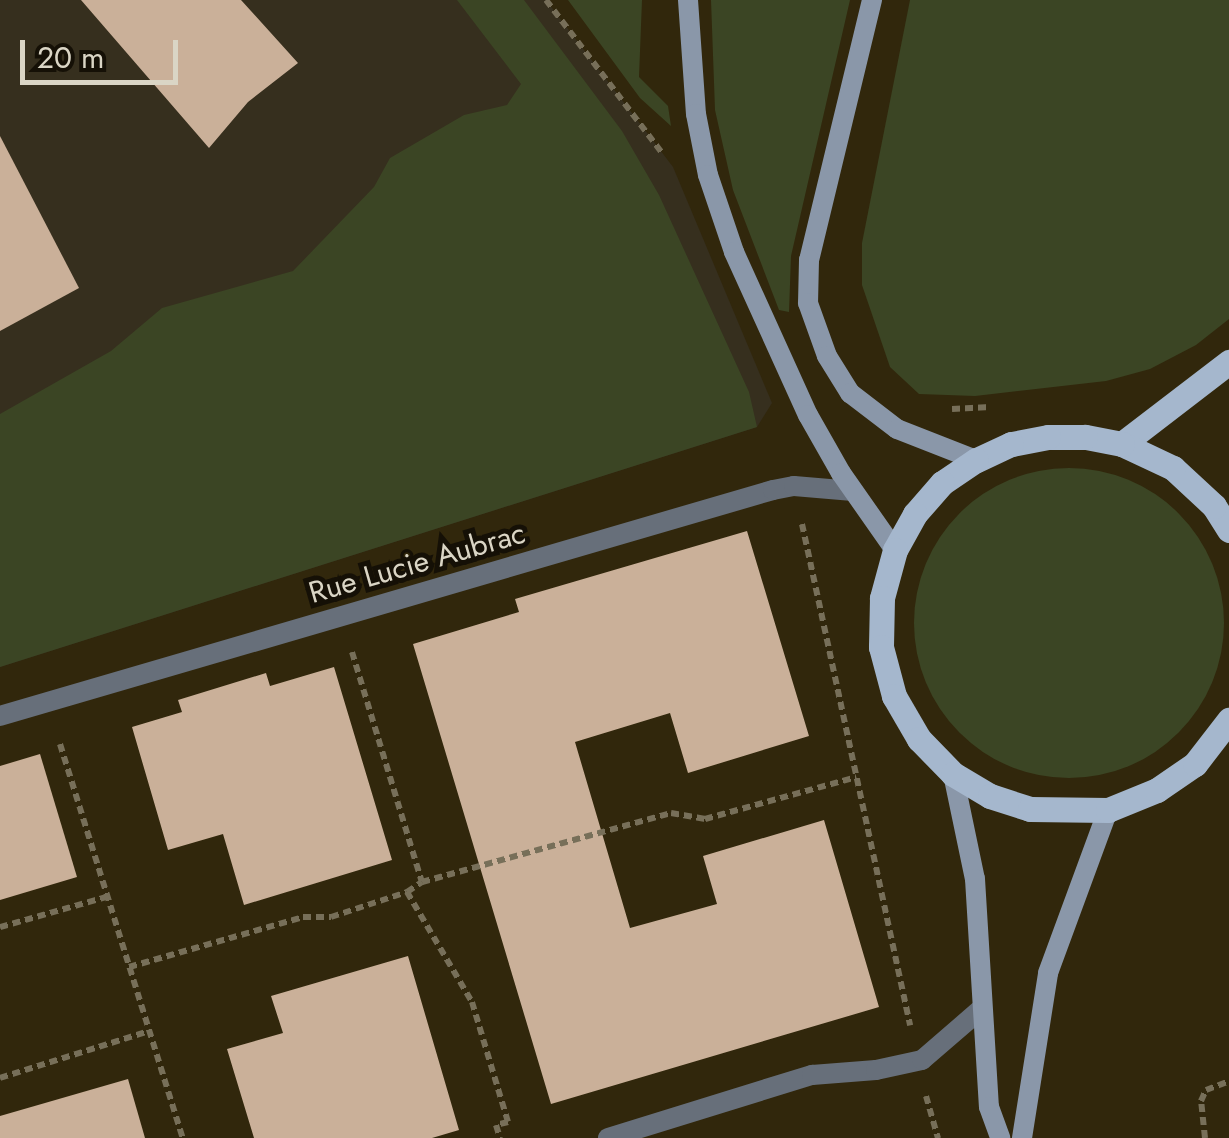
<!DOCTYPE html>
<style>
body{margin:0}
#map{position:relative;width:1229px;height:1138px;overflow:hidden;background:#31270c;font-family:Jost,sans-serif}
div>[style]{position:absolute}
.industrial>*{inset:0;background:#362f1e}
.green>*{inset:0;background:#3b4524}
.round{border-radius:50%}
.building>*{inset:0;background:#cab099}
.path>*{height:6px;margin-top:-3px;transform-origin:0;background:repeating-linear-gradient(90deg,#776f59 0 8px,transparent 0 13px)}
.street>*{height:20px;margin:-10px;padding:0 10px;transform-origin:10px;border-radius:10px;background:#676f7a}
.secondary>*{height:20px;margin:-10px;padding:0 10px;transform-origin:10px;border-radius:10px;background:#8a97a9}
.primary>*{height:25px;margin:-12.5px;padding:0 12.5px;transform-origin:12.5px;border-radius:12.5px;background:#a5b7cd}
span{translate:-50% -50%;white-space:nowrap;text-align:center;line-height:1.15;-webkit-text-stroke:10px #151006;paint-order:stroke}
.street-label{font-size:30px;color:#dad5c5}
.scale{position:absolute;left:20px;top:40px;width:158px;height:45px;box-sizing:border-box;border:5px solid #dad5c5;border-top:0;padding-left:12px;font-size:30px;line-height:35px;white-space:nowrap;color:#dad5c5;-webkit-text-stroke:8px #151006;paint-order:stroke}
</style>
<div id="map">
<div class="industrial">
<i style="clip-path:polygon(0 0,546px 0,673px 167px,772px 403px,757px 427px,0 667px)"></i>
</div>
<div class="green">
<i style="clip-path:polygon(457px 0,524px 0,622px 131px,659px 195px,749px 392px,757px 427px,0 667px,0 414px,111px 351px,162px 308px,293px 271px,374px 187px,390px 158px,464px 115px,507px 105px,521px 84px)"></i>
<i style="clip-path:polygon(568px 0,642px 0,639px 77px,668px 106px,671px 126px,640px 98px)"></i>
<i style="clip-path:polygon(711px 0,850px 0,791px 256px,789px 312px,779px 310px,733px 190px,715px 110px)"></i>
<i style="clip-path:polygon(910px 0,1229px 0,1229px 319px,1196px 345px,1150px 369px,1106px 381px,975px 396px,919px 394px,890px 367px,862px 285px,862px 243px)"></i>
<i class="round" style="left:914px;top:468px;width:310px;height:310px"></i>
</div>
<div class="building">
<i style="clip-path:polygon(81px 0,241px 0,298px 63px,248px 102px,209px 148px)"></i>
<i style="clip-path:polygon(0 136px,79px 288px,0 331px)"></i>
<i style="clip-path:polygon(747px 531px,809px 736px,688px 773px,670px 713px,575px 742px,630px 928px,717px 904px,703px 856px,824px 820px,879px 1007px,551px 1104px,413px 644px,519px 612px,515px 599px)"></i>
<i style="clip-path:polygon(334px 667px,392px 860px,244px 905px,223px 834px,168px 850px,132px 727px,182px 712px,178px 700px,266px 673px,270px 686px)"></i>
<i style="clip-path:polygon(40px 754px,77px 877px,0 900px,0 766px)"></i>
<i style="clip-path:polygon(408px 956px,459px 1130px,432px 1138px,254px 1138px,227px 1049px,283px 1033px,271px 996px)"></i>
<i style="clip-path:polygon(128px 1079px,145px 1138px,0 1138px,0 1116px)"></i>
</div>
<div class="path">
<i style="left:546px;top:0;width:193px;rotate:52.8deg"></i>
<i style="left:952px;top:409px;width:38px;rotate:-3deg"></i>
<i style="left:802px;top:524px;width:513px;rotate:77.83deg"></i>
<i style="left:352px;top:652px;width:240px;rotate:73.1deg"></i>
<i style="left:60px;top:744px;width:413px;rotate:72.7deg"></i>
<i style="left:407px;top:892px;width:18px;rotate:-34deg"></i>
<i style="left:422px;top:882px;width:258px;rotate:-15.5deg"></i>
<i style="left:671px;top:813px;width:35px;rotate:10deg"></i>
<i style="left:705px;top:819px;width:157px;rotate:-15.5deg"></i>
<i style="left:0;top:927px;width:110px;rotate:-15.8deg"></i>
<i style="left:129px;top:967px;width:181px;rotate:-16deg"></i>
<i style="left:303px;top:917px;width:28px"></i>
<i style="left:331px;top:917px;width:80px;rotate:-18.2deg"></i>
<i style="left:407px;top:892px;width:128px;rotate:59.4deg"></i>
<i style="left:472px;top:1002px;width:125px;rotate:73.3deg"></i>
<i style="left:508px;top:1122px;width:12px;rotate:166deg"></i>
<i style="left:496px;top:1125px;width:14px;rotate:73deg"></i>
<i style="left:0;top:1078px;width:156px;rotate:-17.5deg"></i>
<i style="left:926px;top:1096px;width:44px;rotate:74.1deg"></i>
<i style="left:1205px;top:1138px;width:37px;rotate:-96deg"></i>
<i style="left:1201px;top:1101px;width:12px;rotate:-66deg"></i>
<i style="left:1206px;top:1090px;width:25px;rotate:-21deg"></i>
</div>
<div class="street">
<i style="left:0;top:716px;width:805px;rotate:-16.3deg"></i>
<i style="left:773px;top:490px;width:21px;rotate:-11deg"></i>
<i style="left:794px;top:486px;width:59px;rotate:4.8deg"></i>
<i style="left:608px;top:1138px;width:214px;rotate:-17.2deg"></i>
<i style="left:812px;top:1075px;width:64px;rotate:-4.5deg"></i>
<i style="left:876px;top:1070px;width:47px;rotate:-12.3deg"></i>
<i style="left:922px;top:1060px;width:77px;rotate:-40.8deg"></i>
</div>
<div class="secondary">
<i style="left:688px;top:0;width:114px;rotate:86deg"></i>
<i style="left:696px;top:114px;width:62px;rotate:78.9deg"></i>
<i style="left:708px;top:175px;width:81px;rotate:71.3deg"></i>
<i style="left:734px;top:252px;width:179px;rotate:65.6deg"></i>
<i style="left:808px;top:415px;width:67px;rotate:60.4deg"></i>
<i style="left:841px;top:473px;width:94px;rotate:55deg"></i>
<i style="left:872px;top:0;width:268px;rotate:103.6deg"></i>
<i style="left:809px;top:260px;width:43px;rotate:91.3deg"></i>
<i style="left:808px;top:303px;width:56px;rotate:70.3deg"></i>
<i style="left:827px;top:356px;width:44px;rotate:58.1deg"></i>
<i style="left:850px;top:393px;width:59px;rotate:37.5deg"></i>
<i style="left:897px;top:429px;width:85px;rotate:21.4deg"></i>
<i style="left:953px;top:774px;width:107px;rotate:78.2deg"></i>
<i style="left:975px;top:879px;width:228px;rotate:86.5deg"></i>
<i style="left:989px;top:1107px;width:33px;rotate:70deg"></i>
<i style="left:1022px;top:1138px;width:167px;rotate:-81deg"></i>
<i style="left:1048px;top:973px;width:174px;rotate:-69.8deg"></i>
</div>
<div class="primary">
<i style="left:1122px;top:444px;width:135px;rotate:-37.5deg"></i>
<i style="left:1229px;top:530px;width:28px;rotate:-122deg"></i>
<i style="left:1214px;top:506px;width:56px;rotate:-137.2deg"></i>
<i style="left:1173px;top:468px;width:56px;rotate:-154.8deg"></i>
<i style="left:1122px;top:444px;width:38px;rotate:-169deg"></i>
<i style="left:1085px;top:437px;width:37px;rotate:180deg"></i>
<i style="left:1048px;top:437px;width:38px;rotate:169deg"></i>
<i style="left:1011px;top:444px;width:38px;rotate:155deg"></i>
<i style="left:976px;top:460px;width:41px;rotate:145.9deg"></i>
<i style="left:942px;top:483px;width:41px;rotate:131.1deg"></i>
<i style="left:915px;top:514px;width:41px;rotate:119.1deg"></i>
<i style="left:895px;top:550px;width:50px;rotate:105.2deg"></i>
<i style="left:882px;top:598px;width:49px;rotate:91.2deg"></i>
<i style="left:881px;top:647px;width:51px;rotate:75.1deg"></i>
<i style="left:894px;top:696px;width:50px;rotate:59.8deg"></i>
<i style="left:919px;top:739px;width:49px;rotate:45.8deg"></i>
<i style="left:953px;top:774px;width:43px;rotate:30.7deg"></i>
<i style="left:990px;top:796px;width:42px;rotate:18deg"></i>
<i style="left:1030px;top:809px;width:78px;rotate:0.7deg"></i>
<i style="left:1108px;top:810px;width:53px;rotate:-22.2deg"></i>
<i style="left:1157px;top:790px;width:46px;rotate:-34.4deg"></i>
<i style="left:1195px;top:764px;width:56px;rotate:-52.3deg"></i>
</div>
<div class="street-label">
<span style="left:417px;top:563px;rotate:-16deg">Rue Lucie Aubrac</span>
</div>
<div class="scale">20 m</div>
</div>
